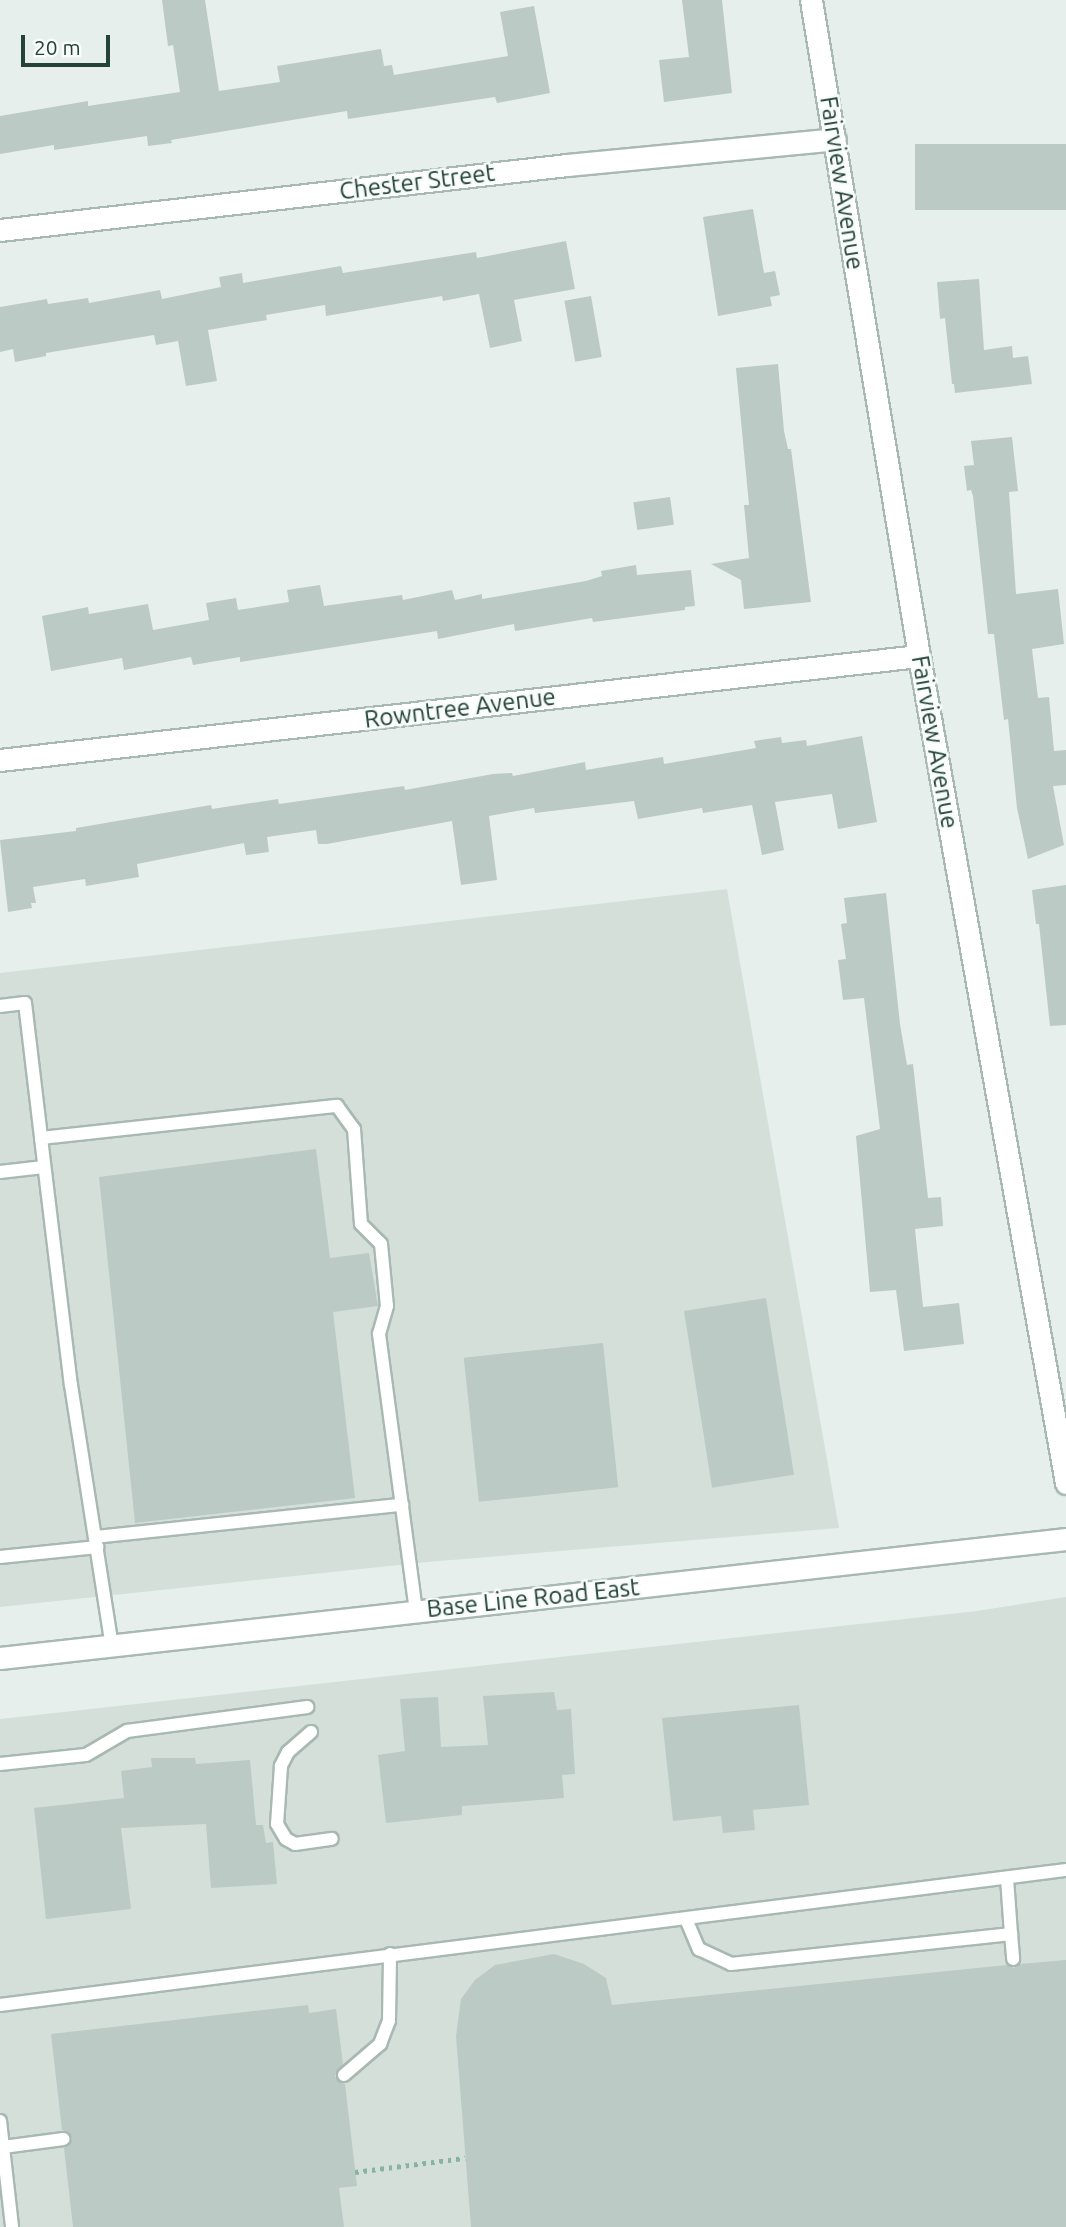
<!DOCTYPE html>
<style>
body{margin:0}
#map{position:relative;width:1066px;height:2227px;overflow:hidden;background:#e6efeb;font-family:Ubuntu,sans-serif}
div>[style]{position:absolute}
.built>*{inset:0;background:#d4dfda}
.building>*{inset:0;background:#bbcac4;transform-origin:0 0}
.path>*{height:4.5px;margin-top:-2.25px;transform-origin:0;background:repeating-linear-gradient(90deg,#86b3a5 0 3.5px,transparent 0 8.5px)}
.roads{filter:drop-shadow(2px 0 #a8b8b2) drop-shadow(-2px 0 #a8b8b2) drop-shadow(0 2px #a8b8b2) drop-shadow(0 -2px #a8b8b2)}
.lane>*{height:12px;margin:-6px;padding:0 6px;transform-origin:6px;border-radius:6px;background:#fff}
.street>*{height:21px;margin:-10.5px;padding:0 10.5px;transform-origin:10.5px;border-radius:10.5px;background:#fff}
.secondary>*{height:21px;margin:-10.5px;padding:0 10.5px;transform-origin:10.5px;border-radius:10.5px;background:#fff}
span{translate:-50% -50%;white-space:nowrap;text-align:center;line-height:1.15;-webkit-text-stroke:5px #f7fbf9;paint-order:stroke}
.street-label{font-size:24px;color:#24423a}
.scale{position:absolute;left:21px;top:35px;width:89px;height:32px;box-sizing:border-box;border:4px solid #24423a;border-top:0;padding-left:9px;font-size:21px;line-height:24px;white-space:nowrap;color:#24423a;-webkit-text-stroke:5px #f7fbf9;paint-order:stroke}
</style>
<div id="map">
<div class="built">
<i style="clip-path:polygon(727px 889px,839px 1528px,427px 1562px,0 1607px,0 973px)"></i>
<i style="clip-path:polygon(1066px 1597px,1066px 2227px,0 2227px,0 1719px,977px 1611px)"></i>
</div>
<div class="building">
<i style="clip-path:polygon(162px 0,205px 0,219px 91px,280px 82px,277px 66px,381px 49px,384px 66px,392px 65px,394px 75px,508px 56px,500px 12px,534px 6px,550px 93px,497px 103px,495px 97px,348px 119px,347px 111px,171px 140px,172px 143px,148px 146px,147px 136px,54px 150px,54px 145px,0 154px,0 116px,88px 101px,88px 106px,180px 92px,173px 45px,168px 46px)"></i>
<i style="clip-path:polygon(682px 0,722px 0,732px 93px,664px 102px,659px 60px,689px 57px)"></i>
<i style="left:1066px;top:144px;width:66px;height:151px;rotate:90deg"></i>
<i style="clip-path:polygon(753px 209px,764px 273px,775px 271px,780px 295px,770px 297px,772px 306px,718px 316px,703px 217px)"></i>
<i style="clip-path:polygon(566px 241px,575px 289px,514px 300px,522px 341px,490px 348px,479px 294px,443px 301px,442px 296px,326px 316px,325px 305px,266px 315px,267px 320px,208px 330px,217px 381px,186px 386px,178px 341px,156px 345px,154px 335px,46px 353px,46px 356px,15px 362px,13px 349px,0 352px,0 307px,6px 306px,47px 299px,48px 304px,88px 298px,89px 303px,160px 290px,162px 299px,221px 287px,219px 277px,242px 273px,243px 283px,341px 266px,343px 273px,476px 252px,477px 258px)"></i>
<i style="clip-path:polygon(979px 279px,984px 350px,1012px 346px,1013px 358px,1028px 356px,1032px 384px,955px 393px,954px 384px,952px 384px,945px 318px,940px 319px,937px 282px)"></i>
<i style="left:591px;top:296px;width:62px;height:27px;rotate:80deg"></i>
<i style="clip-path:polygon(778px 364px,784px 431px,788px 449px,791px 449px,811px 602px,744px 609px,741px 580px,711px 564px,749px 558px,744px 505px,749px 505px,736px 368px)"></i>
<i style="clip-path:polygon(1012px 437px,1018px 491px,1009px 492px,1016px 594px,1058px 589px,1064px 644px,1032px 649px,1038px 698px,1049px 697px,1054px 751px,1066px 750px,1066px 785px,1053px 786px,1064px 845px,1028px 859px,1017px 808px,1008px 719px,1004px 720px,994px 634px,988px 634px,973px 496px,971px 490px,967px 491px,964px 466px,974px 465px,971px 441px)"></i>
<i style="left:670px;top:497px;width:28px;height:37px;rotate:82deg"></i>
<i style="clip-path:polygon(636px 565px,637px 575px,691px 570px,695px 606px,685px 607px,685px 610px,593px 622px,592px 618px,515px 631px,514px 624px,438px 639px,437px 631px,240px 662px,240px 657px,193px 665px,191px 657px,124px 670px,122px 658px,51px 671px,42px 616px,88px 607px,89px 614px,148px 604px,153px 630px,209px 620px,206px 603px,236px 598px,238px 610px,289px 602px,287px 590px,320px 585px,324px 606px,402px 595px,403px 600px,452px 590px,455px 600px,482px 594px,482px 599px,586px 581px,602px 576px,601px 571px)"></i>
<i style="clip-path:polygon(862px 736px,877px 822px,838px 829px,832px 794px,775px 802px,784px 850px,762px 855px,752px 805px,703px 813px,702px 808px,638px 819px,634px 801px,535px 813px,534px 808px,489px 816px,497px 880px,461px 885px,452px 821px,327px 844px,318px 844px,316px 830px,267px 837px,269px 852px,246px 855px,244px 843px,137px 864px,139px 877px,86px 886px,85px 879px,33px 887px,36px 903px,31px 903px,32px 908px,8px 912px,0 840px,76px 831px,76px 828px,211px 805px,212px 809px,278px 799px,279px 804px,404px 786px,405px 790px,493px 774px,512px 773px,513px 776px,585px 762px,586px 770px,663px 757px,664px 764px,756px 748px,754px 741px,781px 737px,782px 743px,806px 740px,807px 746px)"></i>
<i style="clip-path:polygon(1066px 885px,1066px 1025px,1050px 1026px,1039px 924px,1036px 924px,1032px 890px)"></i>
<i style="clip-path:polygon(886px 893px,900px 1024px,907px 1065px,913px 1064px,928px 1198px,941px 1197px,943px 1226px,915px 1229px,923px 1307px,959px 1303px,964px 1344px,904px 1351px,896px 1290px,870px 1292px,856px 1136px,880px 1129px,864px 998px,843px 1000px,838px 960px,846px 959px,841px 924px,847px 923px,844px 898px)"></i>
<i style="clip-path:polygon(316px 1149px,330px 1258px,369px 1253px,378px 1306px,333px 1312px,355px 1498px,135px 1523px,99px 1177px)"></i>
<i style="left:766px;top:1298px;width:179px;height:83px;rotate:81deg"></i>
<i style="left:603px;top:1343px;width:145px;height:140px;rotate:84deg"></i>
<i style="clip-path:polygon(554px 1692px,557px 1710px,571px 1709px,575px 1774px,562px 1775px,564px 1798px,462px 1806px,462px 1815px,386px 1823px,378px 1755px,405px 1751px,400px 1699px,438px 1697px,441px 1747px,488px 1745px,483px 1696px)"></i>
<i style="clip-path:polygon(799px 1705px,809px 1805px,753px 1810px,755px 1830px,723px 1833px,721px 1816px,673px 1821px,662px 1718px)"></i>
<i style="clip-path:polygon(151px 1758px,195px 1758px,196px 1764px,250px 1760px,256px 1825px,263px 1825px,266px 1843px,273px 1842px,277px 1884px,211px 1888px,206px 1824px,121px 1828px,131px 1909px,46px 1919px,34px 1808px,124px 1798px,121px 1771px,152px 1767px)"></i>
<i style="clip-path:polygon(554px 1954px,584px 1964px,606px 1978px,612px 2005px,1007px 1965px,1014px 1968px,1020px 1964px,1066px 1960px,1066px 2227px,471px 2227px,456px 2036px,461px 1999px,475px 1980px,495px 1965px)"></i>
<i style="clip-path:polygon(308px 2005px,309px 2013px,336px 2009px,343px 2064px,335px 2076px,338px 2081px,345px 2084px,357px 2186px,339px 2188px,344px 2227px,73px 2227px,64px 2148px,72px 2139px,69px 2133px,62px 2130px,51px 2034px)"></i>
</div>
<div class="path">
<i style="left:355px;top:2172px;width:111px;rotate:-7.3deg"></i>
</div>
<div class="roads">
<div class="lane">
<i style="left:0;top:1006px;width:25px;rotate:-7deg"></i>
<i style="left:25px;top:1003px;width:136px;rotate:83.2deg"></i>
<i style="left:41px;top:1138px;width:298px;rotate:-6.2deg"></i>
<i style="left:337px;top:1106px;width:29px;rotate:54deg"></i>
<i style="left:354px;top:1129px;width:95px;rotate:85.8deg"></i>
<i style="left:361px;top:1224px;width:28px;rotate:45deg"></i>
<i style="left:381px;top:1244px;width:62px;rotate:84.5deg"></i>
<i style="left:387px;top:1306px;width:29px;rotate:106deg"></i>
<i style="left:379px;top:1334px;width:279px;rotate:82.4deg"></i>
<i style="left:41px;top:1138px;width:249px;rotate:83.1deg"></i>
<i style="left:71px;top:1385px;width:264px;rotate:81.1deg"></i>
<i style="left:0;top:1172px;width:44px;rotate:-6.5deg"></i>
<i style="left:95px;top:1537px;width:309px;rotate:-6deg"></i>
<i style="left:0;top:1557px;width:98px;rotate:-5.9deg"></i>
<i style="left:311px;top:1732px;width:30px;rotate:139deg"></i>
<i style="left:288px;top:1752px;width:16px;rotate:117deg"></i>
<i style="left:281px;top:1766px;width:58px;rotate:93.9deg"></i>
<i style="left:277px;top:1824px;width:17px;rotate:59deg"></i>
<i style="left:286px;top:1839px;width:10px;rotate:29deg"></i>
<i style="left:295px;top:1844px;width:37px;rotate:-8deg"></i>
<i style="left:0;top:1764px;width:86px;rotate:-6deg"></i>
<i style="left:86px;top:1755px;width:48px;rotate:-30.3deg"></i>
<i style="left:127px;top:1731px;width:182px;rotate:-7.6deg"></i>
<i style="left:686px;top:1919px;width:33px;rotate:67deg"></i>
<i style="left:699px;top:1949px;width:35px;rotate:25deg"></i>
<i style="left:731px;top:1964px;width:282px;rotate:-6.1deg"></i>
<i style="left:1011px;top:1934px;width:56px;rotate:-94.1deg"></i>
<i style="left:1011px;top:1934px;width:25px;rotate:85deg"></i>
<i style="left:0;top:2005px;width:1075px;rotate:-7.22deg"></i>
<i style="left:344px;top:2075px;width:48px;rotate:-40.7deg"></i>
<i style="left:380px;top:2044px;width:25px;rotate:-69deg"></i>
<i style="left:389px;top:2021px;width:67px;rotate:-89.1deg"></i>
<i style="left:0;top:2121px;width:107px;rotate:83.5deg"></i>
<i style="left:3px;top:2147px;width:61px;rotate:-7.6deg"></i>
</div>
<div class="street">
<i style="left:811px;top:0;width:665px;rotate:80.65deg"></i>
<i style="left:919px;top:656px;width:840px;rotate:79.92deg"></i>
<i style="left:0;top:230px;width:571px;rotate:-6.54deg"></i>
<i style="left:567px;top:165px;width:269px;rotate:-5.5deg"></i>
<i style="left:0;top:760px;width:925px;rotate:-6.46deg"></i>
</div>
<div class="secondary">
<i style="left:0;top:1658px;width:1073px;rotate:-6.37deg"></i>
</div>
</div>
<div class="street-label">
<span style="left:417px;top:182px;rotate:-7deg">Chester Street</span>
<span style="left:842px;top:183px;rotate:81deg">Fairview Avenue</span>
<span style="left:460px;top:708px;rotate:-7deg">Rowntree Avenue</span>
<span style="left:935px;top:742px;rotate:80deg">Fairview Avenue</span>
<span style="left:533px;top:1598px;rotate:-6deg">Base Line Road East</span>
</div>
<div class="scale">20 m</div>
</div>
